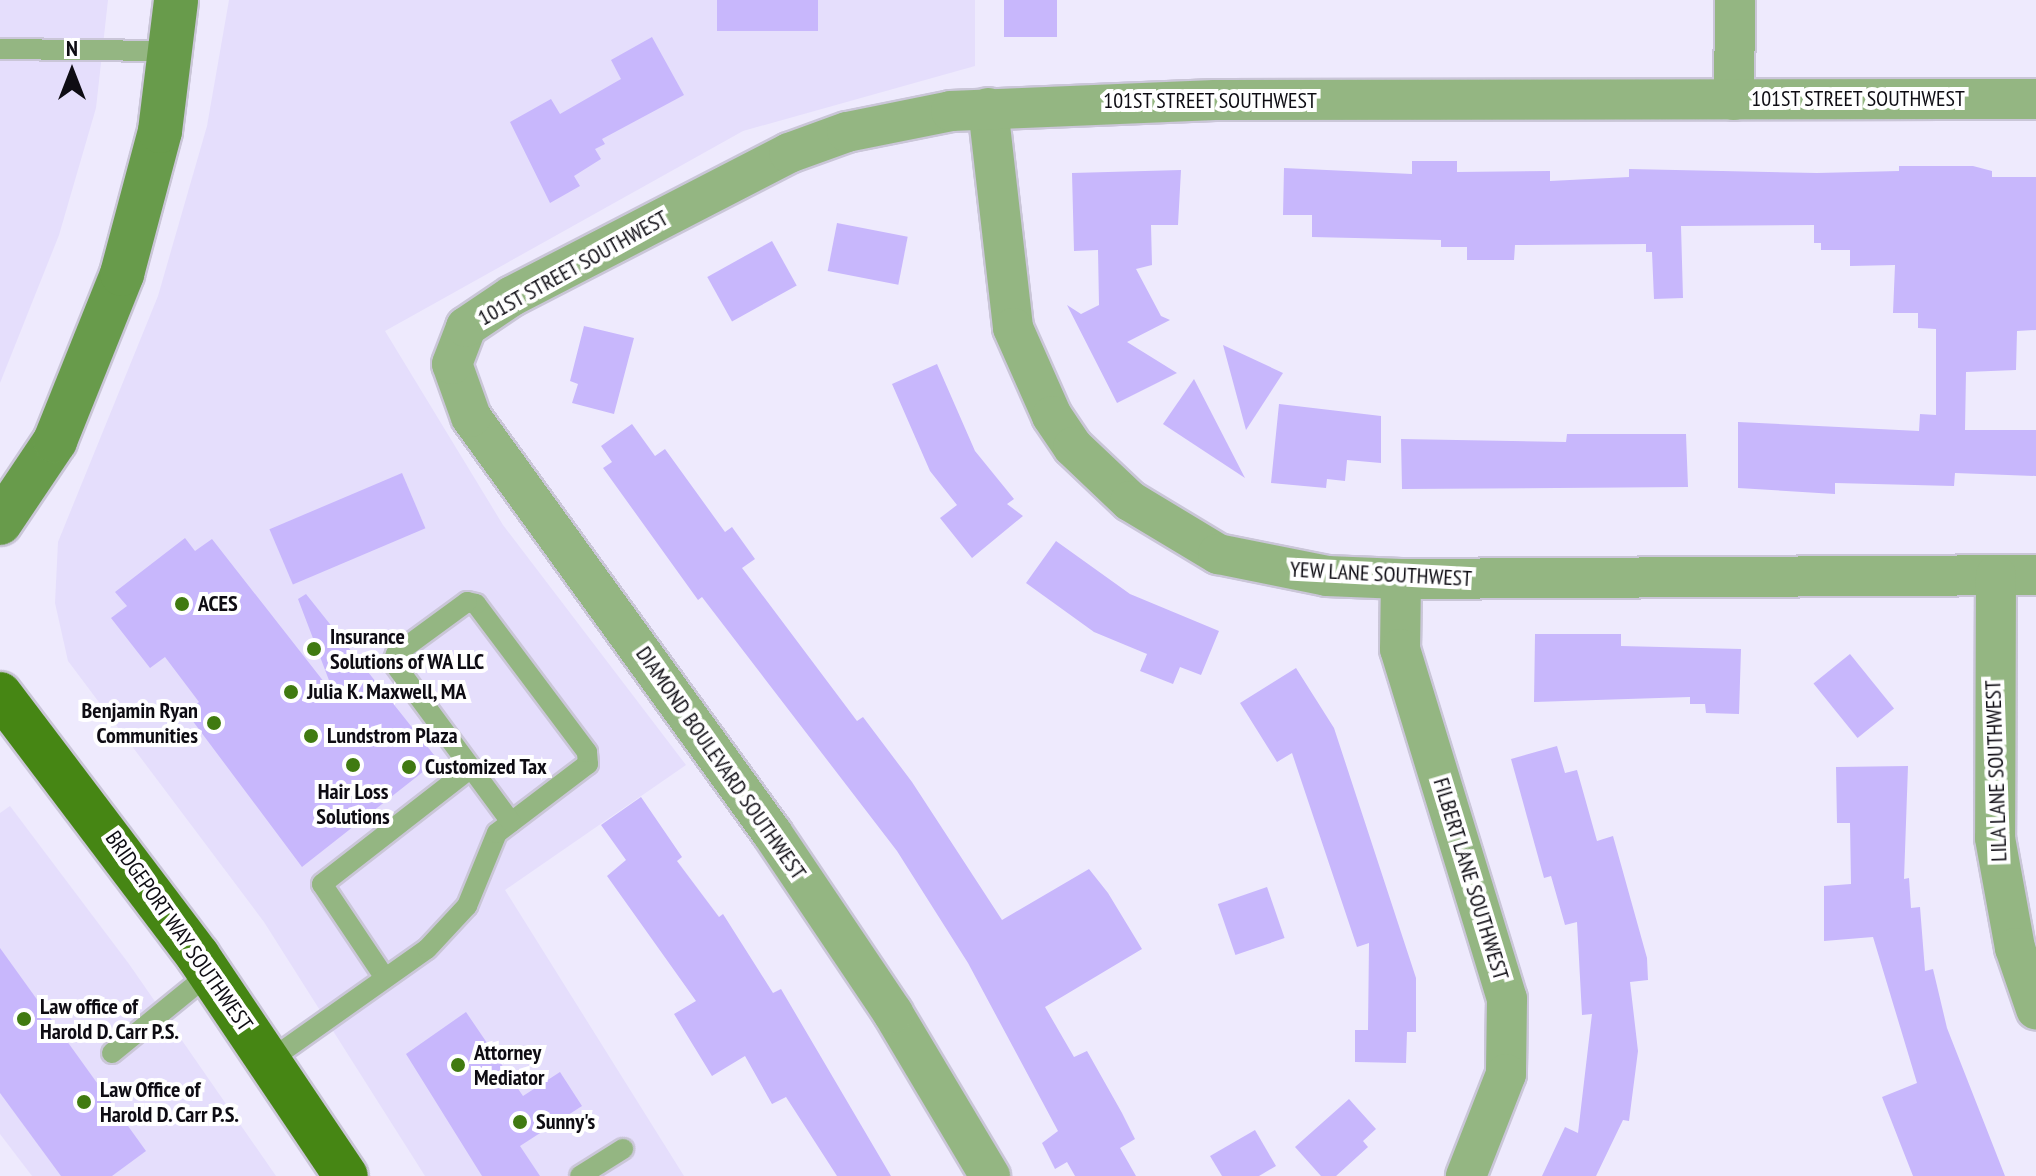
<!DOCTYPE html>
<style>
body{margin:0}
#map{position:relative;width:2036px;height:1176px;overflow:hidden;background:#eeeafd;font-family:"PT Sans Narrow",sans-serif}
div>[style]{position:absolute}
.built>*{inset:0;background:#e5defc}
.building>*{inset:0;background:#c8b7fc;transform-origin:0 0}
.roads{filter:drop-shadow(2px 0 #cac6d8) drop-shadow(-2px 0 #cac6d8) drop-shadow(0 2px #cac6d8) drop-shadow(0 -2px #cac6d8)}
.service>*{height:20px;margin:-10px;padding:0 10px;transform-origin:10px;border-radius:10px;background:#94b682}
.minor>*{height:40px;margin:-20px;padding:0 20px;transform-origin:20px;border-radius:20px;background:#94b682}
.secondary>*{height:44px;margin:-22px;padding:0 22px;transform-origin:22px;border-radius:22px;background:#689b4b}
.primary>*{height:44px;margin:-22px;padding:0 22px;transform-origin:22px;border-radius:22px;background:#468614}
.dots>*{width:22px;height:22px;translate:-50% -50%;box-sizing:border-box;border:4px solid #fff;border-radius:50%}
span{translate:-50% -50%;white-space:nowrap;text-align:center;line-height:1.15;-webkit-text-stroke:8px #fff;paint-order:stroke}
.street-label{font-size:22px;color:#0e0c13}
.poi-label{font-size:22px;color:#0e0c13;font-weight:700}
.left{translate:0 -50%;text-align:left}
.right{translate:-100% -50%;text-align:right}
.north{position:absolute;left:32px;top:32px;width:80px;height:80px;-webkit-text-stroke:6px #fff;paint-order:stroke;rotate:0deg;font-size:22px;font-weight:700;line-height:32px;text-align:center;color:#0e0c13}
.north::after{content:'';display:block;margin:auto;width:28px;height:36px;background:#0e0c13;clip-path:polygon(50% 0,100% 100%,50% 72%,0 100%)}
</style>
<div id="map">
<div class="built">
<i style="clip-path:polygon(0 0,108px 0,96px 108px,59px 235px,0 383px)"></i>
<i style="clip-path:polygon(229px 0,975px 0,975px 66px,743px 131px,385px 331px,503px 525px,686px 765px,505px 890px,684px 1176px,425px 1176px,264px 922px,68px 661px,55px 603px,58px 542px,158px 296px,207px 126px)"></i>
<i style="clip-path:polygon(10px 806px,129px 964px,276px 1176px,32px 1176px,0 1134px,0 813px)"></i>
</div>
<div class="building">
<i style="left:717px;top:0;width:101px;height:31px"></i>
<i style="left:1004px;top:0;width:53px;height:37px"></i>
<i style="clip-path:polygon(652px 37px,684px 95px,602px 139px,605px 144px,595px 149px,601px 159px,574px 176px,580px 186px,550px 203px,510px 122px,551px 99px,560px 114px,621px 79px,611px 60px)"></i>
<i style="clip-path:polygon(1412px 161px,1457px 161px,1457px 172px,1550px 171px,1550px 181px,1629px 177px,1629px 169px,1817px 173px,1899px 171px,1899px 166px,1973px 166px,1992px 171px,1992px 177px,2036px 177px,2036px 330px,2017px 331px,2016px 370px,1966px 372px,1965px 430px,2036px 430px,2036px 476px,1955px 473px,1954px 486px,1835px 483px,1835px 494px,1738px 488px,1738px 422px,1919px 431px,1920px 414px,1936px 415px,1936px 329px,1918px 328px,1918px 313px,1893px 313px,1895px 265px,1850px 266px,1850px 250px,1821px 250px,1821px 243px,1814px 243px,1814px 225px,1681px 226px,1683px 298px,1654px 299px,1652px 252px,1646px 252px,1646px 244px,1515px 245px,1514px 260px,1467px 260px,1467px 247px,1441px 247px,1441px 240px,1312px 237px,1312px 215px,1283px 215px,1284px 168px,1412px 174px)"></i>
<i style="clip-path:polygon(1181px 170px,1178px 225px,1151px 225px,1152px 265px,1136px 269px,1161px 316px,1170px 320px,1127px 342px,1177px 373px,1117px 403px,1067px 305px,1081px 314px,1099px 305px,1098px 250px,1074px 251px,1072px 173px)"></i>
<i style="left:837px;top:223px;width:72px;height:49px;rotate:11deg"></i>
<i style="left:772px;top:241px;width:51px;height:74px;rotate:61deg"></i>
<i style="clip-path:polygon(584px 326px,634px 338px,614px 414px,572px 403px,578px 384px,570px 381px)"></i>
<i style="clip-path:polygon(1223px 345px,1283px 373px,1246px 430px)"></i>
<i style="clip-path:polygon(937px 364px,975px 451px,1014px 499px,1007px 504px,1023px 516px,972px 558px,940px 518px,957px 505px,930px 471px,892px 384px)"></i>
<i style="clip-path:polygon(1194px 379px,1245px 478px,1163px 424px)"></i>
<i style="clip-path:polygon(1279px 404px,1381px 416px,1381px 463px,1347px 460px,1345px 481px,1327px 479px,1326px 488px,1271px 483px)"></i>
<i style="clip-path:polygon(632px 424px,655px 456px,665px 449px,725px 532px,732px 527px,755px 559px,742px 568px,857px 721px,863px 717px,912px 782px,1002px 920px,1089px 869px,1108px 893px,1142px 949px,1045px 1007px,1074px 1057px,1087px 1051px,1122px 1113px,1135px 1139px,1120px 1148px,1136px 1176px,1075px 1176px,1067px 1162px,1055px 1169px,1042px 1143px,1058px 1131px,968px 963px,897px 851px,702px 597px,698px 600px,603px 468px,612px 462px,601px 446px)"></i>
<i style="clip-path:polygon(1567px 434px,1686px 434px,1688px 487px,1402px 489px,1401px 439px,1566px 442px)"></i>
<i style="left:402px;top:473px;width:60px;height:144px;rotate:67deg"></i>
<i style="clip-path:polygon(185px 538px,195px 551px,212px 539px,335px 696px,298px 599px,306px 594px,438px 760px,302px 867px,186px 712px,199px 702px,165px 657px,150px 668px,111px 618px,127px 606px,115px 592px)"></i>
<i style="clip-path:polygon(1056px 541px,1130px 594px,1219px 631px,1201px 675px,1180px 667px,1173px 684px,1140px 671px,1147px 654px,1094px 632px,1026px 583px)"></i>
<i style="clip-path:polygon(1535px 634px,1621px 634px,1621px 646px,1741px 649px,1739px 714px,1706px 713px,1705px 704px,1690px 704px,1690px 697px,1534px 702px)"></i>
<i style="left:1850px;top:654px;width:70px;height:47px;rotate:51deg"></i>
<i style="clip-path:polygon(1296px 668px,1334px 728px,1416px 978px,1416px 1032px,1407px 1032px,1406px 1063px,1355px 1062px,1355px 1030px,1368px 1030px,1369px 943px,1357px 947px,1292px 753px,1277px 762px,1240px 703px)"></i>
<i style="clip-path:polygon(1557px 746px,1565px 773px,1577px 770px,1597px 841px,1613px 836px,1647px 958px,1648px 980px,1630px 982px,1638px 1051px,1629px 1121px,1623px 1120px,1596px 1176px,1542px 1176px,1565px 1127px,1578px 1133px,1592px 1014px,1582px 1015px,1577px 922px,1565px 925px,1551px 876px,1544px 878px,1511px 759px)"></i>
<i style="clip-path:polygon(1908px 766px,1904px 879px,1909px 878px,1911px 908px,1920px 907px,1925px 971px,1933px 969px,1947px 1028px,2005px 1176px,1913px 1176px,1882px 1097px,1917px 1083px,1873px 937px,1824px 941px,1824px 886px,1851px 884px,1850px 823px,1837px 823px,1836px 767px)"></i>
<i style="clip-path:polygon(641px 797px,682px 857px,677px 861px,719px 917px,723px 914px,773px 993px,781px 989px,891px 1176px,837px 1176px,786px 1097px,772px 1104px,745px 1056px,712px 1076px,674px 1014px,696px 1001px,607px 876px,626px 860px,601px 825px)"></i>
<i style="left:1267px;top:887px;width:54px;height:52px;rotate:71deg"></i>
<i style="clip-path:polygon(0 948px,146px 1151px,112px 1176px,61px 1176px,0 1093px)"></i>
<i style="clip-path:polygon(466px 1012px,523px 1096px,560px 1072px,582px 1106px,520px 1146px,540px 1176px,482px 1176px,406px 1054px)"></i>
<i style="clip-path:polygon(1349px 1099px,1376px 1129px,1363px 1141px,1368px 1147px,1336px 1176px,1321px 1176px,1295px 1147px)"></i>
<i style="clip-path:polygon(1255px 1130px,1276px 1166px,1259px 1176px,1222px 1176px,1210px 1156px)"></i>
</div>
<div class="roads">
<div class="service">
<i style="left:0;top:49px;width:171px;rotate:0.7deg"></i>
<i style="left:385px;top:978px;width:113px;rotate:-123.8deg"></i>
<i style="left:322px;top:884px;width:189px;rotate:-37.9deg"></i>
<i style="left:112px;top:1053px;width:127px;rotate:-39.2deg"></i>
<i style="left:270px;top:1060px;width:192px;rotate:-35.3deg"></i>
<i style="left:427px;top:949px;width:59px;rotate:-47.1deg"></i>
<i style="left:467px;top:906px;width:79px;rotate:-67.7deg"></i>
<i style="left:497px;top:833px;width:114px;rotate:-37.2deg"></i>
<i style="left:588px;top:764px;width:12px;rotate:-95deg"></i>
<i style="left:587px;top:752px;width:185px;rotate:-126.9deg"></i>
<i style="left:476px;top:604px;width:9px;rotate:-167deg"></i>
<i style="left:467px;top:602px;width:88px;rotate:143.8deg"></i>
<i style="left:396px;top:654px;width:9px;rotate:111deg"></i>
<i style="left:393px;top:662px;width:199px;rotate:53.6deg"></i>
<i style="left:580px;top:1176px;width:51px;rotate:-32.1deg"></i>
</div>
<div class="minor">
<i style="left:1734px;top:100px;width:100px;rotate:-89.4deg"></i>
<i style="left:988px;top:108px;width:221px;rotate:83.5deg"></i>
<i style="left:1013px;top:328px;width:96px;rotate:66.1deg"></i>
<i style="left:1052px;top:416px;width:37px;rotate:56deg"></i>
<i style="left:1073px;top:447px;width:79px;rotate:43.5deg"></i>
<i style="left:1130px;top:501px;width:103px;rotate:31.1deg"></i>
<i style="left:1218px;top:554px;width:111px;rotate:11.4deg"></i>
<i style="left:1327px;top:576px;width:74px;rotate:2.3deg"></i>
<i style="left:1401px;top:579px;width:635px;rotate:-0.36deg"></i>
<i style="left:1996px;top:575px;width:263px;rotate:90.2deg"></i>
<i style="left:1995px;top:838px;width:112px;rotate:79.7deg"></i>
<i style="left:2015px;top:948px;width:65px;rotate:71deg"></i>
<i style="left:1401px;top:579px;width:70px;rotate:90.8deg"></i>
<i style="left:1400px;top:649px;width:366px;rotate:73deg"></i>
<i style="left:1507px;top:999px;width:75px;rotate:90.8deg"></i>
<i style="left:1506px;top:1074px;width:110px;rotate:111.4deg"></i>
<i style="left:990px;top:1176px;width:190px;rotate:-120.8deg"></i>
<i style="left:893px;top:1013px;width:217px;rotate:-123.9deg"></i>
<i style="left:772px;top:833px;width:513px;rotate:-125.89deg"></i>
<i style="left:471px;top:417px;width:56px;rotate:-109.7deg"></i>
<i style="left:452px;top:364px;width:40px;rotate:-69deg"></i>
<i style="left:466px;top:327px;width:55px;rotate:-34deg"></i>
<i style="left:512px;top:296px;width:312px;rotate:-27.3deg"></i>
<i style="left:789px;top:153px;width:62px;rotate:-19.9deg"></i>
<i style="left:847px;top:132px;width:106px;rotate:-11.4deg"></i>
<i style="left:951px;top:111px;width:264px;rotate:-2.4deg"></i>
<i style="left:1215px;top:100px;width:821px;rotate:-0.07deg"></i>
</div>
<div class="secondary">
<i style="left:0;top:523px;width:99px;rotate:-56.1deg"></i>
<i style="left:55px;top:441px;width:180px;rotate:-68.1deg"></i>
<i style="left:122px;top:274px;width:148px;rotate:-75.1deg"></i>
<i style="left:160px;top:131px;width:132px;rotate:-83deg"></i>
</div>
<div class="primary">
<i style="left:0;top:694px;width:328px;rotate:52.9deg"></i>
<i style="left:198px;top:956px;width:265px;rotate:56.1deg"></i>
</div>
</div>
<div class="dots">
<i style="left:182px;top:604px;background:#407a11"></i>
<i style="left:314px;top:649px;background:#407a11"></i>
<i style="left:291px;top:692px;background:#407a11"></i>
<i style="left:214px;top:723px;background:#407a11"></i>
<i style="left:311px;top:736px;background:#407a11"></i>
<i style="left:353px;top:765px;background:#407a11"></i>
<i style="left:409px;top:767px;background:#407a11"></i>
<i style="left:24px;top:1019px;background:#407a11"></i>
<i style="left:458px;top:1065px;background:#407a11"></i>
<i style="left:84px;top:1102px;background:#407a11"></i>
<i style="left:520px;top:1122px;background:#407a11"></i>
</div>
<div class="street-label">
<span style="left:1858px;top:99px">101ST STREET SOUTHWEST</span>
<span style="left:1210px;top:101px">101ST STREET SOUTHWEST</span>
<span style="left:573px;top:268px;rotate:-29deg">101ST STREET SOUTHWEST</span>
<span style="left:1381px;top:574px;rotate:3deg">YEW LANE SOUTHWEST</span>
<span style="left:721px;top:763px;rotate:55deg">DIAMOND BOULEVARD SOUTHWEST</span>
<span style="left:1996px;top:771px;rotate:-92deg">LILA LANE SOUTHWEST</span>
<span style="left:1471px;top:879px;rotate:73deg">FILBERT LANE SOUTHWEST</span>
<span style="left:179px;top:931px;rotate:55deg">BRIDGEPORT WAY SOUTHWEST</span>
</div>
<div class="poi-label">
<span class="left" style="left:198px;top:604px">ACES</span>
<span class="left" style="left:330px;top:649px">Insurance<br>Solutions of WA LLC</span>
<span class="left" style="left:307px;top:692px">Julia K. Maxwell, MA</span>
<span class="right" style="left:198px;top:723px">Benjamin Ryan<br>Communities</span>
<span class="left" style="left:327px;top:736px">Lundstrom Plaza</span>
<span class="left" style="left:425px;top:767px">Customized Tax</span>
<span style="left:353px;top:804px">Hair Loss<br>Solutions</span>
<span class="left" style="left:40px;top:1019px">Law office of<br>Harold D. Carr P.S.</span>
<span class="left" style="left:474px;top:1065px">Attorney<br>Mediator</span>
<span class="left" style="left:100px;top:1102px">Law Office of<br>Harold D. Carr P.S.</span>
<span class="left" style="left:536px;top:1122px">Sunny's</span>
</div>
<div class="north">N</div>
</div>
